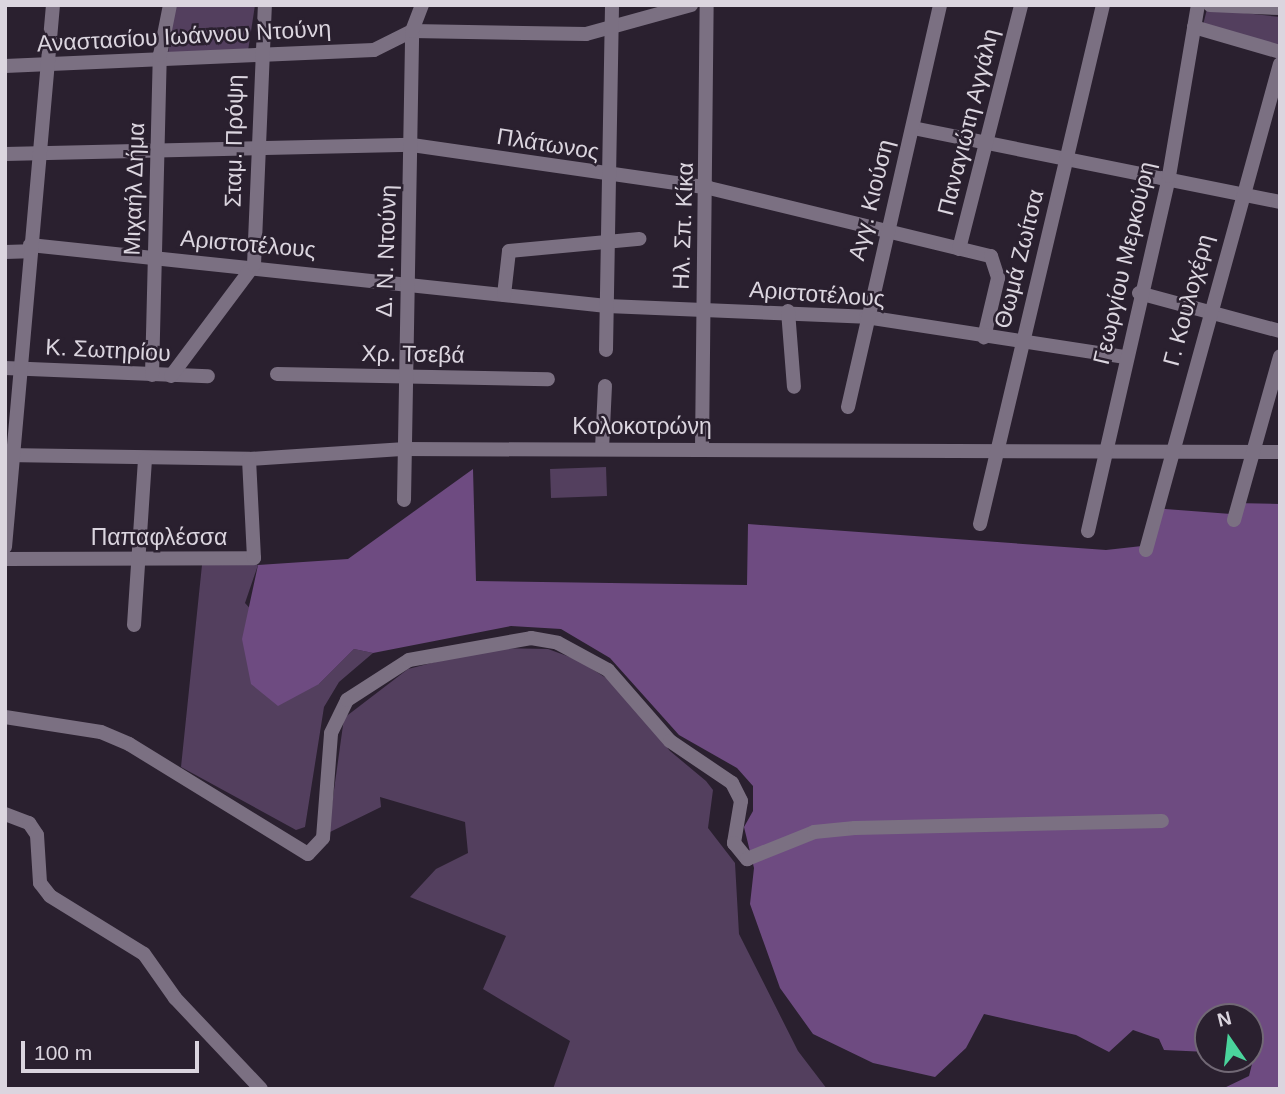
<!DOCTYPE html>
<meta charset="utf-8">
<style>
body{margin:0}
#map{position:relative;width:1285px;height:1094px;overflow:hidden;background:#2a202f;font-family:Arial,sans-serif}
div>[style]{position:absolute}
.green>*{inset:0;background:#533f5e;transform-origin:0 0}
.forest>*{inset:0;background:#6e4b81}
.minor>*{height:14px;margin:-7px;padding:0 7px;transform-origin:7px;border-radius:7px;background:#7b7082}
span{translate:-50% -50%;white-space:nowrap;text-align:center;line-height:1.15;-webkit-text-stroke:5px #2a202f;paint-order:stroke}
.street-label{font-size:23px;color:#dbd5df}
.frame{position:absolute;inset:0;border:7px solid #dbd5df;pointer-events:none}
.north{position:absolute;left:1194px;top:1003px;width:70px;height:70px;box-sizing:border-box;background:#2a202f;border:2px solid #716875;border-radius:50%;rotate:346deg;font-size:19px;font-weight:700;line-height:28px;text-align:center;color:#dbd5df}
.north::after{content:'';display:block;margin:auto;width:24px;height:32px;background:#4ad49c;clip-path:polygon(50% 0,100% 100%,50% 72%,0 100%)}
.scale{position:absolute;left:21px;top:1041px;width:178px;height:32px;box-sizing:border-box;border:4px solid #dbd5df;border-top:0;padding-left:9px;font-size:21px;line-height:24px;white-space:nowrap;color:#dbd5df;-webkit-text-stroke:5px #2a202f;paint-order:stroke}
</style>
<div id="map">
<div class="green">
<i style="clip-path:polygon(175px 5px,255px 5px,248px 51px,168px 54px)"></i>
<i style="clip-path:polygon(1207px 9px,1280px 17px,1280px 52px,1202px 29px)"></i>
<i style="left:606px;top:467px;width:29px;height:56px;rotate:88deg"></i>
<i style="clip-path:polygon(202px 565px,258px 565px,245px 603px,319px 684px,354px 649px,373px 653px,339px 682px,324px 707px,305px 827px,296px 830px,181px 767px)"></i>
<i style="clip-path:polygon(490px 648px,548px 649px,578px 660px,614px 683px,670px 751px,706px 781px,713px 790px,708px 828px,735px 863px,739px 934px,798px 1051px,827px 1089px,553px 1089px,570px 1041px,483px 989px,506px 936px,410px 897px,436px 869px,468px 853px,465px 822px,380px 797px,381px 807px,328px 833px,344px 718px,408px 669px)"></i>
</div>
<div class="forest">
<i style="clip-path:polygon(473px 469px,476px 581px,747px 585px,748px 524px,1106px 550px,1142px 546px,1152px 508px,1231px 514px,1234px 503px,1280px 504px,1280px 1089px,1222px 1089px,1249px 1076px,1252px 1064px,1242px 1059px,1250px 1059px,1250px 1017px,1208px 1017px,1208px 1052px,1164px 1050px,1159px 1039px,1133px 1030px,1109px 1052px,1076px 1035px,984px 1014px,966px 1048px,935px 1077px,873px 1063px,813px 1034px,780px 988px,750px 904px,754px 868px,744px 827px,753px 811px,753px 786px,737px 768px,679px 735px,610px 658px,561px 629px,511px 626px,373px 653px,354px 649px,319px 684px,278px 706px,251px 684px,242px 639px,258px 565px,348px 559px)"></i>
</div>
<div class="minor">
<i style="left:1210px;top:5px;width:70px;rotate:2.5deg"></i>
<i style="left:1194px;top:27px;width:90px;rotate:16.2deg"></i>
<i style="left:5px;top:66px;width:369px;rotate:-2.5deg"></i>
<i style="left:374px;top:50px;width:42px;rotate:-26.6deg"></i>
<i style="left:412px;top:31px;width:174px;rotate:1deg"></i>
<i style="left:586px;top:34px;width:109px;rotate:-15.4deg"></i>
<i style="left:913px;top:128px;width:374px;rotate:11.4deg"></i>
<i style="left:5px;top:154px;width:407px;rotate:-1.3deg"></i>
<i style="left:412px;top:145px;width:300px;rotate:8.2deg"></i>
<i style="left:709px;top:188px;width:290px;rotate:13.6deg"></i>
<i style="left:991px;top:256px;width:23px;rotate:72deg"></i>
<i style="left:998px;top:278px;width:61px;rotate:103.3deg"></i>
<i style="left:30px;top:245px;width:580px;rotate:6.03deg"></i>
<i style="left:607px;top:306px;width:259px;rotate:2.4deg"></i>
<i style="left:866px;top:317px;width:261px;rotate:8.8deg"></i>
<i style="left:959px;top:249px;width:252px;rotate:-75.7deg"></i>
<i style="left:5px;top:252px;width:24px;rotate:-2deg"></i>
<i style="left:1139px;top:293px;width:146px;rotate:15.1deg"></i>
<i style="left:504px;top:295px;width:44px;rotate:-83.5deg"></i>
<i style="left:509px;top:251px;width:131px;rotate:-5.3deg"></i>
<i style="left:788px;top:311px;width:76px;rotate:85.5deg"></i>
<i style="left:606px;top:350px;width:345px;rotate:-89deg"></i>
<i style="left:5px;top:368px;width:203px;rotate:2.3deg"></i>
<i style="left:277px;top:374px;width:271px;rotate:1.1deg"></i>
<i style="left:152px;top:375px;width:320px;rotate:-88.6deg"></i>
<i style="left:160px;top:55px;width:51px;rotate:-78.7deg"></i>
<i style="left:171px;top:376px;width:139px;rotate:-53.2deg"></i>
<i style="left:254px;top:265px;width:260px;rotate:-87.6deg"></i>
<i style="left:848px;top:407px;width:412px;rotate:-77.1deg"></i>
<i style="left:602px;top:449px;width:63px;rotate:-87.3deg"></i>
<i style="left:702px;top:449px;width:444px;rotate:-89.4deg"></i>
<i style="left:5px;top:455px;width:244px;rotate:0.9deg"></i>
<i style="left:249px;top:459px;width:153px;rotate:-3.7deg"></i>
<i style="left:402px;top:449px;width:878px;rotate:0.2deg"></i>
<i style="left:404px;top:500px;width:469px;rotate:-89deg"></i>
<i style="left:412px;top:31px;width:28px;rotate:-69deg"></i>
<i style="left:1234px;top:520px;width:170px;rotate:-74.3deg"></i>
<i style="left:980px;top:524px;width:533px;rotate:-76.67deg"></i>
<i style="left:1088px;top:531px;width:364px;rotate:-77.1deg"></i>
<i style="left:1169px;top:176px;width:173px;rotate:-80.4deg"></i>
<i style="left:5px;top:547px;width:544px;rotate:-84.94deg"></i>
<i style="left:1146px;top:550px;width:504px;rotate:-74.59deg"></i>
<i style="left:5px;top:559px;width:249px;rotate:-0.2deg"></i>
<i style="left:254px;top:558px;width:99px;rotate:-92.9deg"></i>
<i style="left:134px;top:625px;width:166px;rotate:-86.2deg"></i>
<i style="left:5px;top:717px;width:97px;rotate:8.9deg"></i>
<i style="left:101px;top:732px;width:30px;rotate:23deg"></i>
<i style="left:129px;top:744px;width:210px;rotate:31.6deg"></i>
<i style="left:308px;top:854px;width:22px;rotate:-47deg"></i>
<i style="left:323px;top:838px;width:105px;rotate:-85.6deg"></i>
<i style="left:331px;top:733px;width:37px;rotate:-64deg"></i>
<i style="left:347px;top:700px;width:74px;rotate:-32.8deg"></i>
<i style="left:409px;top:660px;width:124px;rotate:-10.2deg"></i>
<i style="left:531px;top:638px;width:27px;rotate:10deg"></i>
<i style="left:558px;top:643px;width:57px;rotate:28.4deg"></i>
<i style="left:608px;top:670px;width:94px;rotate:48.9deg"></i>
<i style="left:670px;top:741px;width:75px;rotate:34.1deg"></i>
<i style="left:732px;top:783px;width:20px;rotate:63deg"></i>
<i style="left:741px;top:801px;width:43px;rotate:99.5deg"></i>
<i style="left:734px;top:843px;width:21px;rotate:51deg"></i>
<i style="left:747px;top:859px;width:72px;rotate:-21.9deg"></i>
<i style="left:814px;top:832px;width:41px;rotate:-5.6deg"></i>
<i style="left:855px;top:828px;width:307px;rotate:-1.3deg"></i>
<i style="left:5px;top:814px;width:26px;rotate:21deg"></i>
<i style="left:29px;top:823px;width:14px;rotate:56deg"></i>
<i style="left:37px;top:835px;width:48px;rotate:86.4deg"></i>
<i style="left:40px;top:883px;width:16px;rotate:52deg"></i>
<i style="left:50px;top:896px;width:110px;rotate:31.7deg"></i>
<i style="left:144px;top:954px;width:54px;rotate:54.8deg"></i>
<i style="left:175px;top:998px;width:125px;rotate:46.6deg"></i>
</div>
<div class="street-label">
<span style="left:184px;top:36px;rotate:-3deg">Αναστασίου Ιωάννου Ντούνη</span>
<span style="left:968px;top:122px;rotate:-76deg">Παναγιώτη Αγγάλη</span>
<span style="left:234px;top:141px;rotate:-89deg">Σταμ. Πρόψη</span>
<span style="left:548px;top:144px;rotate:9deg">Πλάτωνος</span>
<span style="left:134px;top:189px;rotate:-88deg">Μιχαήλ Δήμα</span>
<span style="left:871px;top:200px;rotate:-76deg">Αγγ. Κιούση</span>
<span style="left:683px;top:226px;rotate:-88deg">Ηλ. Σπ. Κίκα</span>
<span style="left:248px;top:244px;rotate:5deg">Αριστοτέλους</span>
<span style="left:386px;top:251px;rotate:-88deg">Δ. Ν. Ντούνη</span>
<span style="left:1019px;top:259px;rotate:-76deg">Θωμά Ζωίτσα</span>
<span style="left:1124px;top:263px;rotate:-77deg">Γεωργίου Μερκούρη</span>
<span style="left:817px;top:294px;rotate:4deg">Αριστοτέλους</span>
<span style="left:1188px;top:300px;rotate:-75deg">Γ. Κουλοχέρη</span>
<span style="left:108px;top:350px;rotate:3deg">Κ. Σωτηρίου</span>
<span style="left:413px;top:354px;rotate:1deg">Χρ. Τσεβά</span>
<span style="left:642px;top:426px">Κολοκοτρώνη</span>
<span style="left:159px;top:537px">Παπαφλέσσα</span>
</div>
<div class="frame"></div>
<div class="north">N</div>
<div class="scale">100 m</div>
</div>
